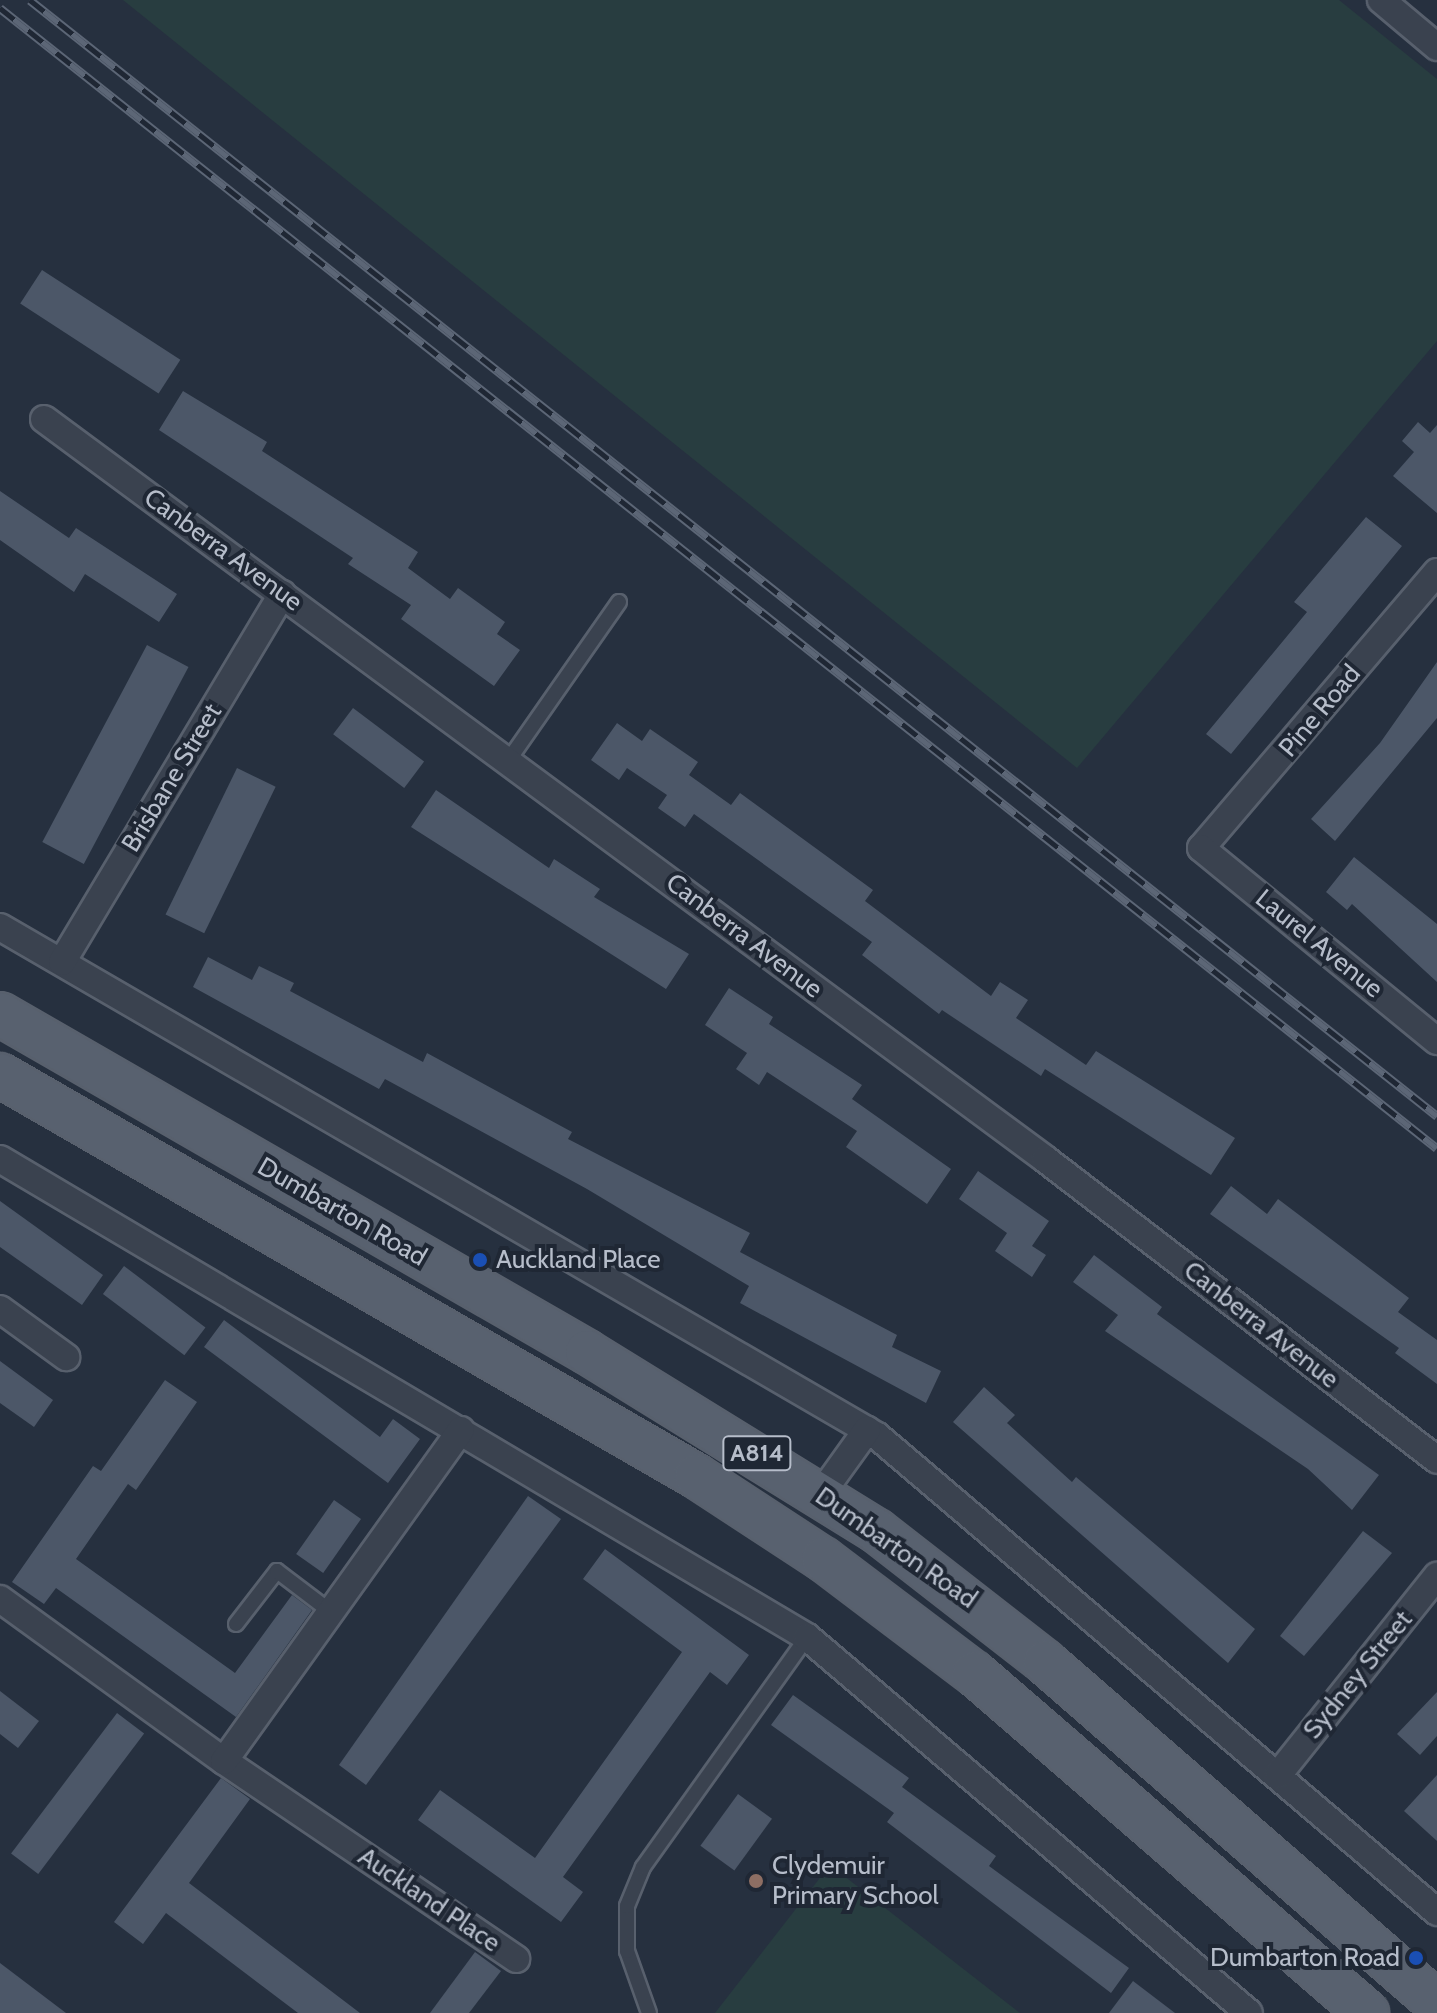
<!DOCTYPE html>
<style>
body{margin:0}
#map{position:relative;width:1437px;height:2013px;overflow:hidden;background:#26303f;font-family:Cabin,sans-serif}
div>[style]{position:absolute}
.green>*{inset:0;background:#283d40}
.building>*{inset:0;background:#4c5768;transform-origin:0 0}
.roads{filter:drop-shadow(2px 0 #58606d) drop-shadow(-2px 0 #58606d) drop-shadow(0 2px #58606d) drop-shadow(0 -2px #58606d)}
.service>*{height:14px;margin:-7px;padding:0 7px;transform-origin:7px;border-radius:7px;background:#3a424f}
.minor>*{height:26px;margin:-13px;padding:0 13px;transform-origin:13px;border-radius:13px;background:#3a424f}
.primary>*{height:42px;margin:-21px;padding:0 21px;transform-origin:21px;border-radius:21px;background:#58616f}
.rail>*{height:9px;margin-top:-4.5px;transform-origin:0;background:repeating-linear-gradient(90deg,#1f2734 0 18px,#5c6676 0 36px);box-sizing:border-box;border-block:2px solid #5c6676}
.dots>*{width:22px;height:22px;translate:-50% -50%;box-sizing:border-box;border:4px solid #1f2734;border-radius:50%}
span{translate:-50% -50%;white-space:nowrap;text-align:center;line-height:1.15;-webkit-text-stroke:8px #1f2734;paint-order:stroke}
.shield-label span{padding:2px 6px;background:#1f2734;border:2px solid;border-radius:6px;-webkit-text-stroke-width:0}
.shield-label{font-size:24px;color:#b6bdca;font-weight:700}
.street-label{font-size:26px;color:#b6bdca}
.poi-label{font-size:26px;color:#b6bdca}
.left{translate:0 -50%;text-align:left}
.right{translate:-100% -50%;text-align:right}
</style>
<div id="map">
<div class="green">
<i style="clip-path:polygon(123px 0,1339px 0,1437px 79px,1437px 341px,1077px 768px)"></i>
<i style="clip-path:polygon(830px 1865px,1020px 2013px,715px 2013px)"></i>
</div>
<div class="building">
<i style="left:42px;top:270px;width:165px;height:40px;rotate:33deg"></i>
<i style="clip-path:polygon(183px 391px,267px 442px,262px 451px,418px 552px,408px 568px,450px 599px,458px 588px,505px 622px,497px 634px,520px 650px,494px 686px,401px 619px,411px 605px,348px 564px,353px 558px,159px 430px)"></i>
<i style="clip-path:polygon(1418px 422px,1430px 433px,1437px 425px,1437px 513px,1393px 476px,1414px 452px,1402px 441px)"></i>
<i style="clip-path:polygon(0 491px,69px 538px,76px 528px,177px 594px,159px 622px,85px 574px,74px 592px,0 540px)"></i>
<i style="clip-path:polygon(1366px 517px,1402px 546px,1231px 754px,1206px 734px,1307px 612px,1294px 602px)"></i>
<i style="left:147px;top:645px;width:47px;height:223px;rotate:28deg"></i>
<i style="clip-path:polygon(1437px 662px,1437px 718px,1335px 841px,1311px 819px,1380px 743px)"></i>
<i style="left:353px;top:708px;width:89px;height:33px;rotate:37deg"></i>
<i style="clip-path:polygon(617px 723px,642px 741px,650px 729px,698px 762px,689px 775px,731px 805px,740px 793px,873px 890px,865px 901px,991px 996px,1000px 982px,1028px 1000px,1016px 1018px,1086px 1065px,1096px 1051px,1235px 1138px,1211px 1175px,1045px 1069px,1041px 1076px,942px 1010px,939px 1014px,862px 955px,872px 942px,694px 814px,685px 827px,658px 808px,667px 795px,627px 768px,619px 780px,591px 760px)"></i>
<i style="left:237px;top:768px;width:43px;height:163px;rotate:26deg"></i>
<i style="clip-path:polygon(436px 790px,549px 868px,554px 859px,600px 889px,594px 897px,689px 954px,666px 989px,411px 827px)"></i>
<i style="clip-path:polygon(1354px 857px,1437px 924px,1437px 982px,1352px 904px,1347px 910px,1326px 892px)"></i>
<i style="clip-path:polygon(208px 957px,252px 980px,259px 966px,294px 983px,290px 991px,423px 1062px,427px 1053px,572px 1132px,568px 1139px,750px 1233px,740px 1252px,897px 1335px,892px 1347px,941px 1371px,926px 1403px,740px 1303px,749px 1286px,587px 1189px,385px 1079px,379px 1089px,193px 987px)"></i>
<i style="clip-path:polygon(729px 988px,773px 1017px,769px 1024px,862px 1085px,852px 1099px,951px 1169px,927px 1204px,846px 1147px,857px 1131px,767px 1072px,759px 1085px,736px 1069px,747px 1053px,705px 1025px)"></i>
<i style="clip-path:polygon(978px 1171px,1049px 1221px,1032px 1246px,1046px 1255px,1032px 1277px,995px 1251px,1007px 1233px,959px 1199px)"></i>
<i style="clip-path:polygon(1231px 1186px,1267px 1214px,1278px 1199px,1409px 1298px,1398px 1312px,1437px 1340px,1437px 1384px,1395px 1353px,1399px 1348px,1210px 1214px)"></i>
<i style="clip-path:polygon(0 1201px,103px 1275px,82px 1305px,0 1247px)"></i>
<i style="clip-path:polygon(1094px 1255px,1162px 1307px,1157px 1314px,1379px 1475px,1352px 1510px,1308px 1469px,1105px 1331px,1118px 1315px,1073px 1282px)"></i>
<i style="left:124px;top:1266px;width:102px;height:35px;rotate:37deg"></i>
<i style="clip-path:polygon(224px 1320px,380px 1437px,393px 1419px,420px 1439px,388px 1483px,204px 1347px)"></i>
<i style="clip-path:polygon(0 1361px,53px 1400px,34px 1427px,0 1403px)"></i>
<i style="clip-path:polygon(165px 1380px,197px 1402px,136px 1490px,128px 1484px,76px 1559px,235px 1673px,292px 1595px,312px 1610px,236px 1717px,56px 1588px,44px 1604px,12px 1582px,93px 1466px,101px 1471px)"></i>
<i style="clip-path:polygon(984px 1387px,1015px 1415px,1007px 1423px,1072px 1482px,1076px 1477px,1255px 1629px,1228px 1663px,953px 1422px)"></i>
<i style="clip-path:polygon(528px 1496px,561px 1519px,366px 1785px,339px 1765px)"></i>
<i style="left:334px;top:1500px;width:33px;height:66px;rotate:35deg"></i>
<i style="clip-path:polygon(1363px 1531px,1392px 1553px,1304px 1656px,1280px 1636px)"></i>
<i style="clip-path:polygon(605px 1549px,749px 1655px,727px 1685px,710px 1672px,563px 1877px,583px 1892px,561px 1922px,418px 1820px,440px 1790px,535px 1858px,682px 1652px,583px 1579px)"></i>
<i style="clip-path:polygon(0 1691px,39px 1721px,18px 1748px,0 1734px)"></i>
<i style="clip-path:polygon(1437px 1692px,1437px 1736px,1420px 1755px,1397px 1734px)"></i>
<i style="clip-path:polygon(793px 1695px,909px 1778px,902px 1787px,996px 1856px,989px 1866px,1129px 1968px,1111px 1993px,887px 1822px,894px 1813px,771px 1725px)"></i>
<i style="left:117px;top:1713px;width:34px;height:176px;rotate:37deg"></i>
<i style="clip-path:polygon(1437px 1775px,1437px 1841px,1404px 1811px)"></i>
<i style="clip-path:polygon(221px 1778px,250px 1799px,189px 1883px,360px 2013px,298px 2013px,166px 1913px,143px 1944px,114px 1922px)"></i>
<i style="left:738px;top:1794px;width:42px;height:64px;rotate:36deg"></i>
<i style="clip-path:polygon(475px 1952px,501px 1971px,469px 2013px,430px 2013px)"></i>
<i style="clip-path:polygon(0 1963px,66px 2013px,0 2013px)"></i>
<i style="clip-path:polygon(1133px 1981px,1175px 2013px,1109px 2013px)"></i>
</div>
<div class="roads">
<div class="service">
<i style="left:508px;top:761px;width:194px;rotate:-55.1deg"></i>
<i style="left:236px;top:1624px;width:67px;rotate:-52.3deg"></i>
<i style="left:277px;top:1571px;width:68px;rotate:37.2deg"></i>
<i style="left:649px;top:2013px;width:66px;rotate:-109.5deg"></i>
<i style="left:627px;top:1951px;width:45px;rotate:-90deg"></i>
<i style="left:627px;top:1906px;width:42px;rotate:-67.7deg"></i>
<i style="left:643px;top:1867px;width:282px;rotate:-54.5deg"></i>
</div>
<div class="minor">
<i style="left:1381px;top:0;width:73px;rotate:40deg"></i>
<i style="left:44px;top:419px;width:1245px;rotate:36.47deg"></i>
<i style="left:1045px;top:1159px;width:494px;rotate:37.5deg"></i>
<i style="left:1437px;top:572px;width:363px;rotate:130.5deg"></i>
<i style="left:1201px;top:848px;width:305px;rotate:39.3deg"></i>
<i style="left:0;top:927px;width:1014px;rotate:30.13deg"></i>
<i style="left:877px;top:1436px;width:735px;rotate:40.36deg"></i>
<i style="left:62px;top:962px;width:429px;rotate:-59.1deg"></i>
<i style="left:0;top:1159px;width:938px;rotate:30.64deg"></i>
<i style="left:807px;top:1637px;width:580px;rotate:40.39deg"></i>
<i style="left:0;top:1309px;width:82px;rotate:36deg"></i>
<i style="left:821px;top:1494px;width:79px;rotate:-54.3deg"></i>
<i style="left:0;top:1599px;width:276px;rotate:35.9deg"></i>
<i style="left:224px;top:1761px;width:353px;rotate:34.1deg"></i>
<i style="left:224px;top:1761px;width:407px;rotate:-54.4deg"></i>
<i style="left:1278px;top:1775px;width:255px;rotate:-51.4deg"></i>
</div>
<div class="primary">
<i style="left:0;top:1014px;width:677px;rotate:29.93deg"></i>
<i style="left:587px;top:1352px;width:341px;rotate:31.7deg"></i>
<i style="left:877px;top:1531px;width:213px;rotate:37.9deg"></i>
<i style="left:1045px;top:1662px;width:520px;rotate:41.02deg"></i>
<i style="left:0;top:1075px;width:803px;rotate:29.95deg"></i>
<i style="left:696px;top:1476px;width:152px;rotate:33.2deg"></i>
<i style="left:823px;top:1559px;width:189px;rotate:37.1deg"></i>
<i style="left:974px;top:1673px;width:520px;rotate:40.86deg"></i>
</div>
</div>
<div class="rail">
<i style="left:30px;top:0;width:1796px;rotate:38.42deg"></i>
<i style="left:0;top:8px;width:1834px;rotate:38.43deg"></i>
</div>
<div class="dots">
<i style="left:480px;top:1260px;background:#1a4fb4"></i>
<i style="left:756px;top:1881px;background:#8d6e63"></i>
<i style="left:1416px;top:1958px;background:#1a4fb4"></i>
</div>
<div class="shield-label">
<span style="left:757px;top:1453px">A814</span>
</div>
<div class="street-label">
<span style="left:223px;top:550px;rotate:36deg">Canberra Avenue</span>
<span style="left:1320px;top:711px;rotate:-50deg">Pine Road</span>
<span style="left:172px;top:778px;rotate:-59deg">Brisbane Street</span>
<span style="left:744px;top:936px;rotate:37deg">Canberra Avenue</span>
<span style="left:1319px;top:944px;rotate:39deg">Laurel Avenue</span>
<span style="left:342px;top:1212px;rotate:30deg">Dumbarton Road</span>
<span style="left:1261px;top:1325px;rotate:38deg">Canberra Avenue</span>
<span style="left:896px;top:1548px;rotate:35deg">Dumbarton Road</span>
<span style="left:1358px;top:1675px;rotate:-51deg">Sydney Street</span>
<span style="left:429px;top:1900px;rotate:34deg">Auckland Place</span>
</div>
<div class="poi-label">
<span class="left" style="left:496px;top:1260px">Auckland Place</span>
<span class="left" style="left:772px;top:1881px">Clydemuir<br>Primary School</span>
<span class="right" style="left:1400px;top:1958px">Dumbarton Road</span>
</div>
</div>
